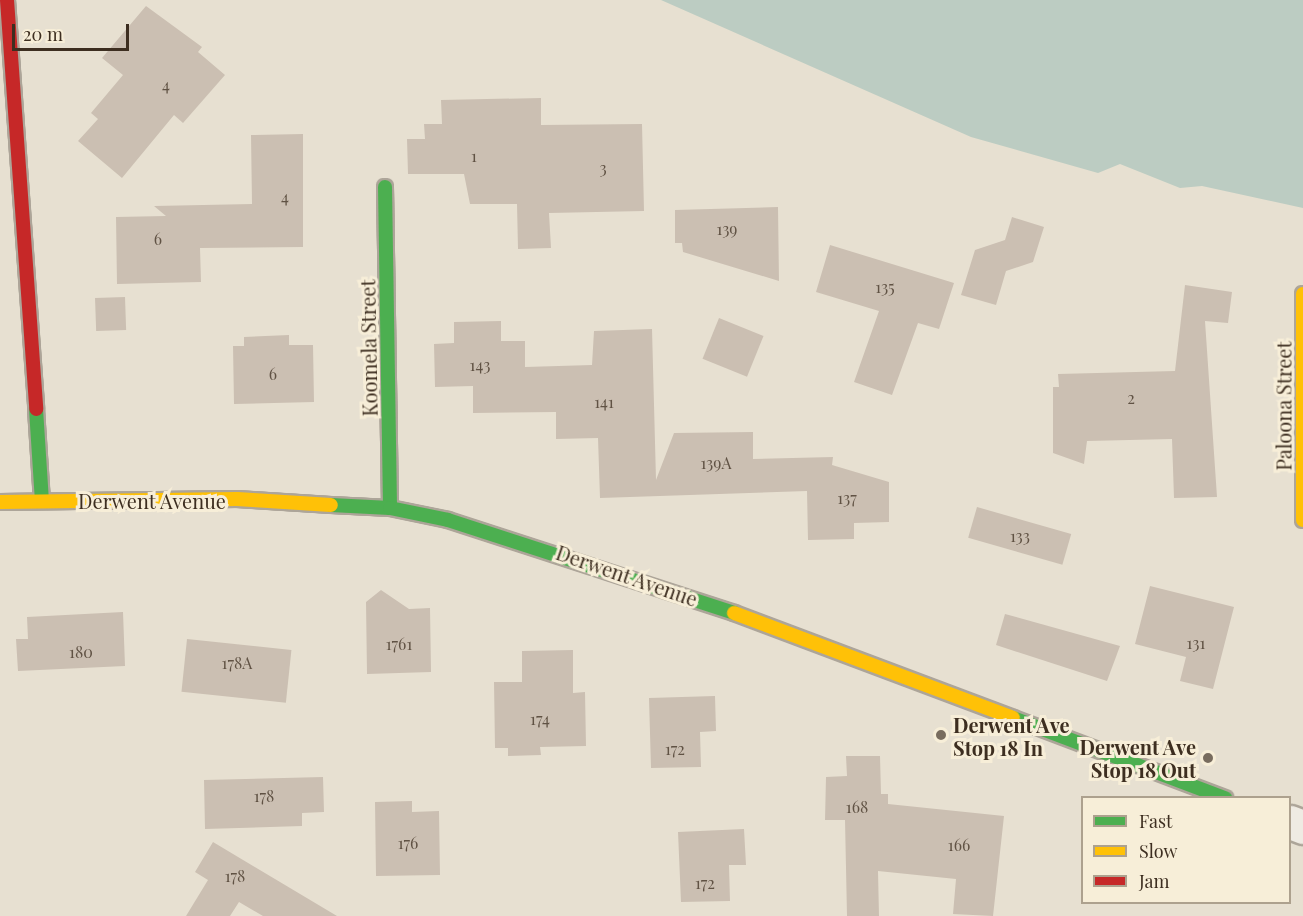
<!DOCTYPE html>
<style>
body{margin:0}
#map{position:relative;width:1303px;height:916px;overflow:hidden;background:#e7e0d1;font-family:"Playfair Display",serif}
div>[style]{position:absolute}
.water>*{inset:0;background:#bcccc2}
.building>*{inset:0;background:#cbbfb2;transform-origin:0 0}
.roads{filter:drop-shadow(2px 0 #ada599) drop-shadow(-2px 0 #ada599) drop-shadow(0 2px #ada599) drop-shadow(0 -2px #ada599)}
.street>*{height:33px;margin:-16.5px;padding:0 16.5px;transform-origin:16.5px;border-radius:16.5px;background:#efebe3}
.fast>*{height:14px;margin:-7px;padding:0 7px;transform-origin:7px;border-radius:7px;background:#4caf50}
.slow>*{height:14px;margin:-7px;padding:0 7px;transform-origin:7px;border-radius:7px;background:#ffc107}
.jam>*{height:14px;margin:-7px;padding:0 7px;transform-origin:7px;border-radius:7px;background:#c62828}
.dots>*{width:16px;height:16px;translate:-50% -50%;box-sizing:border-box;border:3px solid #f7eed8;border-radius:50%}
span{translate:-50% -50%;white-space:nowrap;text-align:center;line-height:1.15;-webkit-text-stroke:6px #f7eed8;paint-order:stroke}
.number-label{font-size:16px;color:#605244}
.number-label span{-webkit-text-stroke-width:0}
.street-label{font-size:20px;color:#3d2e20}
.poi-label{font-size:20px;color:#3d2e20;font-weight:700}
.left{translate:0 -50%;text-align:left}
.right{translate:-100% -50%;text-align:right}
.legend{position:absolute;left:1081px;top:796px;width:210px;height:108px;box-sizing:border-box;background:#f7eed8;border:2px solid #ada18e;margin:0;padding:8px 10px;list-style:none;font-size:18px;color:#3d2e20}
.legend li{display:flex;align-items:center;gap:12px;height:30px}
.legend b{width:30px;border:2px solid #ada18e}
.scale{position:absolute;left:12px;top:24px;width:117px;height:27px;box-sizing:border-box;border:3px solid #3d2e20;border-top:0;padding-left:8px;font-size:18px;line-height:21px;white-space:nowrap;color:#3d2e20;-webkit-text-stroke:4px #f7eed8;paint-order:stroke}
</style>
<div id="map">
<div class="water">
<i style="clip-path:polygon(661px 0,1303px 0,1303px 208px,1202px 186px,1180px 188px,1120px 164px,1098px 173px,971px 137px)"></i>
</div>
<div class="building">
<i style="clip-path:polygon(146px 6px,202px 47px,198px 52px,225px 75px,183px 123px,174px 115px,122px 178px,78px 141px,98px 119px,91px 113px,123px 75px,102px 58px)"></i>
<i style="clip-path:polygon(541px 98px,541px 125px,642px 124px,644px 211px,549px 213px,551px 248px,518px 249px,517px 204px,470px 204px,464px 174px,408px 174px,407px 139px,425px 139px,424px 124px,442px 124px,441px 100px)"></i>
<i style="clip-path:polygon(303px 134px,303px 247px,200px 248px,201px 282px,117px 284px,116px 217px,166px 216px,154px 206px,252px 204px,251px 135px)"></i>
<i style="clip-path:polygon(778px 207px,779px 281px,683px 252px,682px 243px,675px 243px,675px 210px)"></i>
<i style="clip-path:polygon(1012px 217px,1044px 227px,1033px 262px,1006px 271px,996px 305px,961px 295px,975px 250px,1005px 240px)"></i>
<i style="clip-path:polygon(830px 245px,954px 283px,939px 329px,918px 323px,892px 395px,854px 382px,879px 311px,816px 292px)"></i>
<i style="clip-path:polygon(1185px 285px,1232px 292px,1228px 323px,1205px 321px,1217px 497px,1174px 498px,1172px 439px,1087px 441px,1084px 464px,1053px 453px,1053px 387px,1059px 387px,1058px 374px,1175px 371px)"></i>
<i style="left:125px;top:297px;width:33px;height:30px;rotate:88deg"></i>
<i style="left:719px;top:318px;width:48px;height:44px;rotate:22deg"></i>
<i style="clip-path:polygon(501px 321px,501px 341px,525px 341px,525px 367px,592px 365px,594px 331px,652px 329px,656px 480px,674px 433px,753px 432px,753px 459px,833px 457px,832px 465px,889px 482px,889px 522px,854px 523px,854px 539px,808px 540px,807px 491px,600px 498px,598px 438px,556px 439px,556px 412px,473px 413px,473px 386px,435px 387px,434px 344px,454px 343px,454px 322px)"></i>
<i style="clip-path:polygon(289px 335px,289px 345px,313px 345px,314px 402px,234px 404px,233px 346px,244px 346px,244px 337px)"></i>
<i style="left:977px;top:507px;width:98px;height:32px;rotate:16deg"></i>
<i style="clip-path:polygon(1150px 586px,1234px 607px,1213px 689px,1180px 681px,1186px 657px,1135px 644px)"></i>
<i style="clip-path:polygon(381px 590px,409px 609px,430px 608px,431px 672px,367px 674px,366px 602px)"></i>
<i style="clip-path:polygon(123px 612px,125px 666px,18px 671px,16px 639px,28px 639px,27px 617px)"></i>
<i style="clip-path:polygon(1005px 614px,1120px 646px,1107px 681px,996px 645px)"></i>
<i style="left:187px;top:639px;width:105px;height:53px;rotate:6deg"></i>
<i style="clip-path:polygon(573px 650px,573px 693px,585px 692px,586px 746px,540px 747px,541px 755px,508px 756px,508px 748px,495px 748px,494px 682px,522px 682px,522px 651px)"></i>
<i style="clip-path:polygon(715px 696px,716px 731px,700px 732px,701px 767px,651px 768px,649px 698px)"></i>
<i style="clip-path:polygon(846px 756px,880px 756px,881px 794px,888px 794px,888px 804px,1004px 816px,993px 916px,953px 914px,956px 879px,878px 871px,879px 916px,847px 916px,845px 820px,825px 820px,826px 777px,847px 776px)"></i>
<i style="clip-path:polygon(323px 777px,324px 812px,302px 813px,302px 826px,205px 829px,204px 780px)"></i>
<i style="clip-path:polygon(412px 801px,412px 812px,439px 811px,440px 875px,376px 876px,375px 802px)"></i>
<i style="clip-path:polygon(744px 829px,746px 865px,729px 865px,730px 901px,681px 902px,678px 832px)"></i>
<i style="clip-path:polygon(213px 842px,337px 916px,263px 916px,239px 902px,230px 916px,186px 916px,208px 880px,195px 872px)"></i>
</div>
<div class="roads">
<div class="street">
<i style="left:1290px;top:822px;width:14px;rotate:21deg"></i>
</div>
<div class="fast">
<i style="left:385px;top:187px;width:321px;rotate:89.1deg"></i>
<i style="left:36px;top:409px;width:92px;rotate:86.3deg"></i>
<i style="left:331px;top:505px;width:59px;rotate:2.9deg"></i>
<i style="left:390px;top:508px;width:59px;rotate:11.7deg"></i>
<i style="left:448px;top:520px;width:301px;rotate:18deg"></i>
<i style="left:1013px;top:718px;width:227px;rotate:20.7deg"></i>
</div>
<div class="slow">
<i style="left:1303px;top:294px;width:226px;rotate:90deg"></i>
<i style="left:0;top:502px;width:237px;rotate:-0.7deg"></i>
<i style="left:237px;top:499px;width:94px;rotate:3.7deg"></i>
<i style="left:734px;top:613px;width:298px;rotate:20.6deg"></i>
</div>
<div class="jam">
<i style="left:7px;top:0;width:410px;rotate:85.9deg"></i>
</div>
</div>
<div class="dots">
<i style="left:941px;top:735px;background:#786c5e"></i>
<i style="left:1208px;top:758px;background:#786c5e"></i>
</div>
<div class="number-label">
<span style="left:166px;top:85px">4</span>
<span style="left:474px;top:156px">1</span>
<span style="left:603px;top:168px">3</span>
<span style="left:285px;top:197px">4</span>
<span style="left:727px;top:229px">139</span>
<span style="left:158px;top:239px">6</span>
<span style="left:885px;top:287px">135</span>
<span style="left:480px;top:365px">143</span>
<span style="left:273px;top:374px">6</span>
<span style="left:1131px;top:398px">2</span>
<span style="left:604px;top:402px">141</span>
<span style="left:716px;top:463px">139A</span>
<span style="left:847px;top:498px">137</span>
<span style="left:1020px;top:536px">133</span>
<span style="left:1196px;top:643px">131</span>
<span style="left:399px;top:644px">1761</span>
<span style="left:81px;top:652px">180</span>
<span style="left:237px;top:663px">178A</span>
<span style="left:540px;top:719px">174</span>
<span style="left:675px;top:749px">172</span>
<span style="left:264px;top:796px">178</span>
<span style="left:857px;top:807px">168</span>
<span style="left:408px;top:843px">176</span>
<span style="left:959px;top:845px">166</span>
<span style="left:235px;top:876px">178</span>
<span style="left:705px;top:883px">172</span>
</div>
<div class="street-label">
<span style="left:368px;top:348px;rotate:-91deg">Koomela Street</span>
<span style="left:1283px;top:406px;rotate:-90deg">Paloona Street</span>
<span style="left:152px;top:500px">Derwent Avenue</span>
<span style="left:627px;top:575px;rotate:19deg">Derwent Avenue</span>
</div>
<div class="poi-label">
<span class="left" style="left:953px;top:736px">Derwent Ave<br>Stop 18 In</span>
<span class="right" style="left:1196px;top:758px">Derwent Ave<br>Stop 18 Out</span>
</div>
<ul class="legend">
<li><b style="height:8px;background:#4caf50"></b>Fast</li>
<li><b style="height:8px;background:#ffc107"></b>Slow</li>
<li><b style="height:8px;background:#c62828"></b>Jam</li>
</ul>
<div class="scale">20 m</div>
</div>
